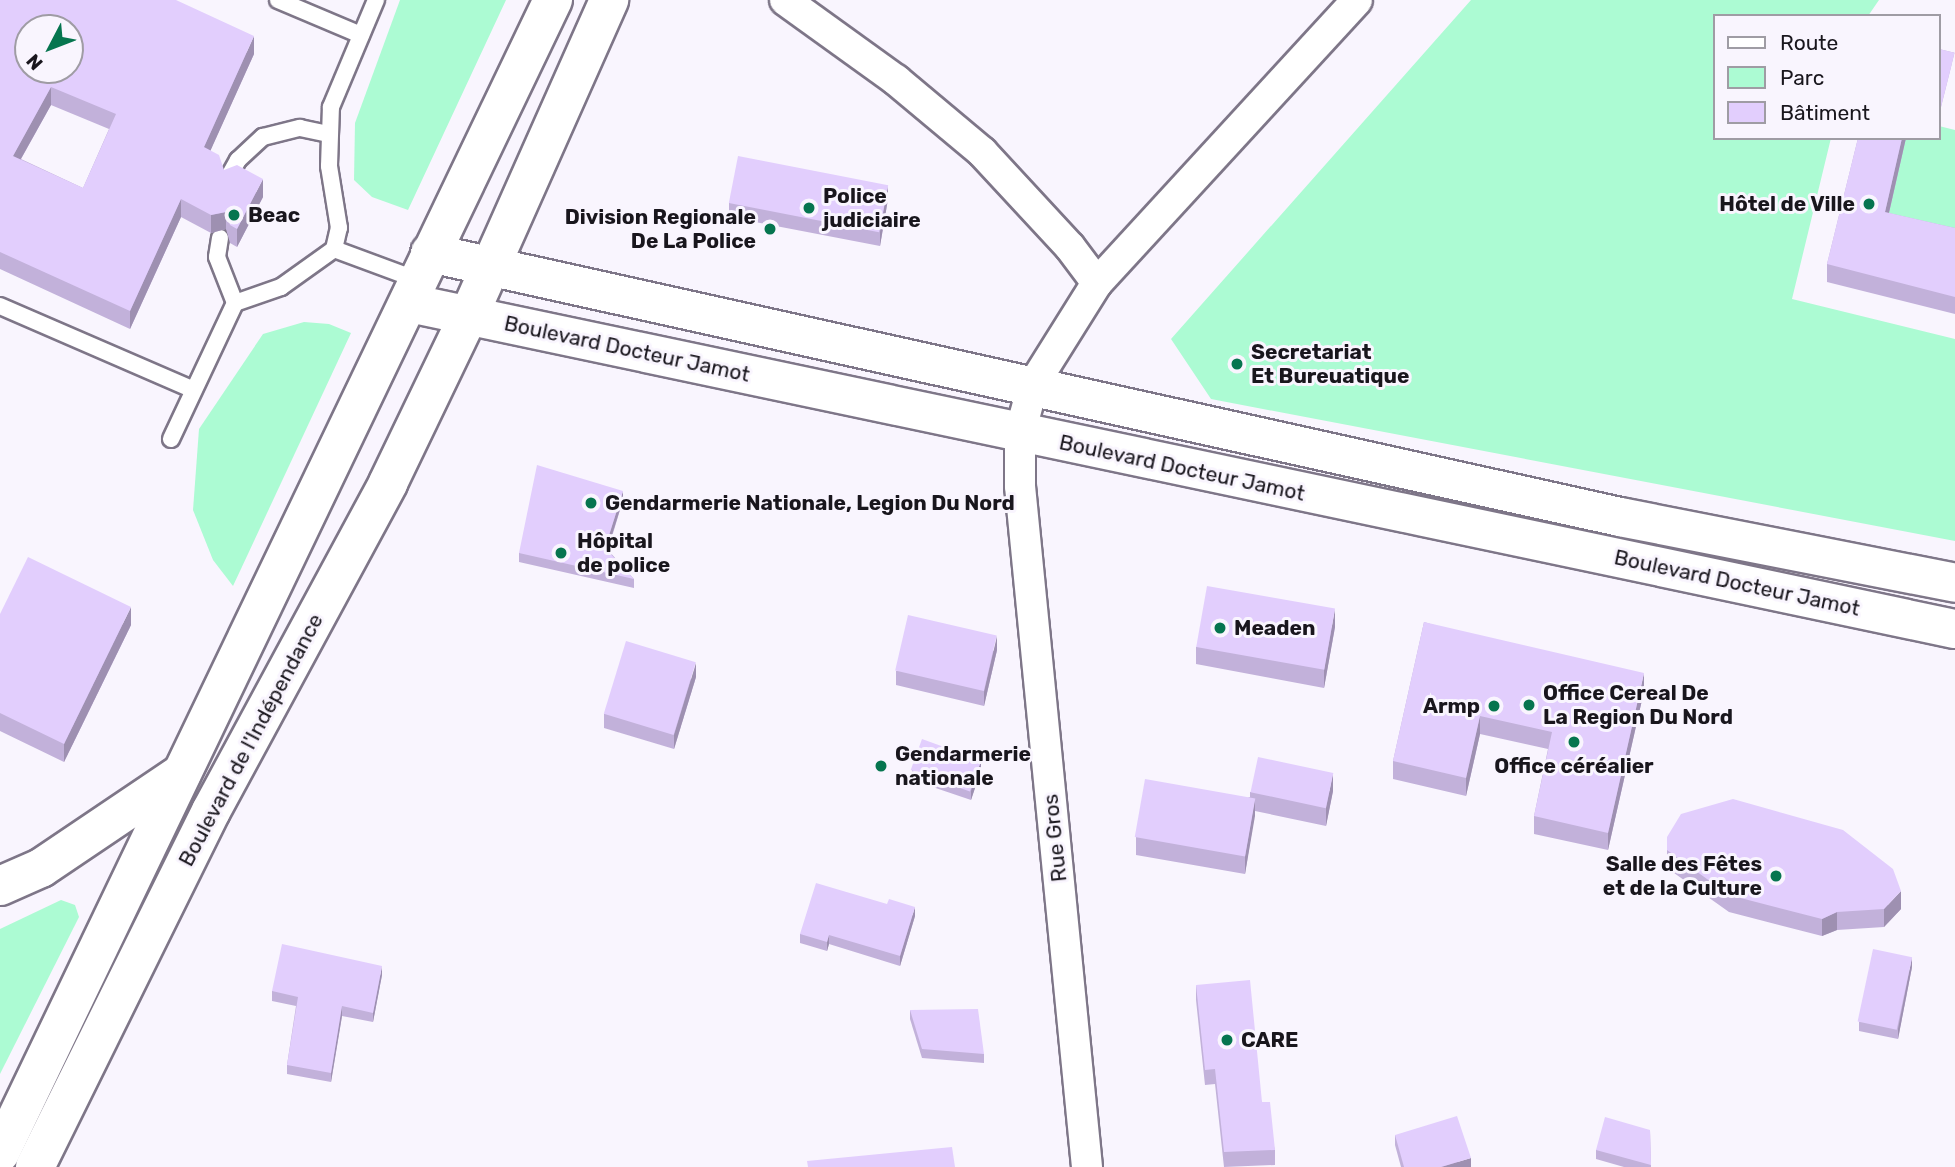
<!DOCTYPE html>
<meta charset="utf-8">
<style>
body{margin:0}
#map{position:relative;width:1955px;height:1167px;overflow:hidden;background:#f9f5fe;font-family:Rubik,sans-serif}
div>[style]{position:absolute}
.green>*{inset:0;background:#acfbd3}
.roads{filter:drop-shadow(2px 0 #7e7688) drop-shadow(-2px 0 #7e7688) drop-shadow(0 2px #7e7688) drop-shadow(0 -2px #7e7688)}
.lane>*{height:16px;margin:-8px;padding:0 8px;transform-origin:8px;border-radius:8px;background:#fff}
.street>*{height:30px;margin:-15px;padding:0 15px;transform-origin:15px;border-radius:15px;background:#fff}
.secondary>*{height:38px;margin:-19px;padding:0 19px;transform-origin:19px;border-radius:19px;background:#fff}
.wall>*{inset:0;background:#c2b1da;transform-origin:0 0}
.shaded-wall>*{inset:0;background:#9e90b1}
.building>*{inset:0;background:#e2cefd;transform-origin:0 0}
.dots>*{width:19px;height:19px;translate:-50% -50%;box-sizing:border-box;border:4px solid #f9f5fe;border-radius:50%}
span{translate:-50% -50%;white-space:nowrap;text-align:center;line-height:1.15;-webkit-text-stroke:6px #f9f5fe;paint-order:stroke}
.poi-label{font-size:21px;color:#19161d;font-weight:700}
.left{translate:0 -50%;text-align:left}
.right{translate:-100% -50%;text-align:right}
.street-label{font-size:21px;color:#19161d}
.legend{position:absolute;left:1713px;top:14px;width:228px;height:126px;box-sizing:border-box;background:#f9f5fe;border:2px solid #9f9ca4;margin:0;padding:9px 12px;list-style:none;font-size:21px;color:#19161d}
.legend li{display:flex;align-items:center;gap:14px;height:35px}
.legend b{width:35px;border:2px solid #9f9ca4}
.north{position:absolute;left:14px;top:14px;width:70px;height:70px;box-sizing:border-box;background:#f9f5fe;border:2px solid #9f9ca4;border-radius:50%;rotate:228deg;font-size:19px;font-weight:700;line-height:28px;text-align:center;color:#19161d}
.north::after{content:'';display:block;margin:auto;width:24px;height:32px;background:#06754f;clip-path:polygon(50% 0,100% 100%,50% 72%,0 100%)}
</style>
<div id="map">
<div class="green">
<i style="clip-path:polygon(400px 0,506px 0,408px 210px,372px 197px,354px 180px,355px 123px)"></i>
<i style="clip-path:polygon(1471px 0,1879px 0,1868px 16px,1715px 16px,1715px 138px,1831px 138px,1792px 299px,1955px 339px,1955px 541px,1211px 399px,1171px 339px)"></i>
<i style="clip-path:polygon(1939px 126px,1955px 130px,1955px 246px,1885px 230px,1905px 138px,1939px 138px)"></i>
<i style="clip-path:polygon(304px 322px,329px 324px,351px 333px,233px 586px,213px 560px,193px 510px,199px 429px,263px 334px)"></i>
<i style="clip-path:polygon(61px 900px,75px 905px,79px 917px,0 1074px,0 929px)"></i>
</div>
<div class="roads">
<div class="lane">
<i style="left:278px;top:0;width:90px;rotate:22.9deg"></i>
<i style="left:228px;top:178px;width:21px;rotate:-61deg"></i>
<i style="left:238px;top:160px;width:34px;rotate:-43deg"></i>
<i style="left:263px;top:137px;width:38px;rotate:-14deg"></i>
<i style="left:300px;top:128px;width:29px;rotate:12deg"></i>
<i style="left:220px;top:238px;width:19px;rotate:99deg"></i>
<i style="left:217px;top:257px;width:49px;rotate:68.6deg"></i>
<i style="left:334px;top:249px;width:22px;rotate:-77deg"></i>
<i style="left:339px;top:228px;width:63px;rotate:-99.2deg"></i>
<i style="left:329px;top:166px;width:59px;rotate:-88.1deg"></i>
<i style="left:331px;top:107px;width:116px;rotate:-67.2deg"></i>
<i style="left:0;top:306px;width:211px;rotate:23.4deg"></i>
<i style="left:171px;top:439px;width:150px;rotate:-64.8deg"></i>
<i style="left:235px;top:303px;width:49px;rotate:-19.2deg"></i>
<i style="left:281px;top:287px;width:65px;rotate:-35.6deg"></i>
<i style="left:334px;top:249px;width:90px;rotate:20.3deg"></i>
</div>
<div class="street">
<i style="left:785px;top:0;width:137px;rotate:35.8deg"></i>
<i style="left:896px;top:80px;width:112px;rotate:39.9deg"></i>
<i style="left:982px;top:152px;width:129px;rotate:47.2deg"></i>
<i style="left:1070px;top:247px;width:45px;rotate:53.1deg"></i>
<i style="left:1087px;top:1167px;width:684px;rotate:-95.62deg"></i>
<i style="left:1020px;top:486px;width:53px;rotate:-90deg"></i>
<i style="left:1020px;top:433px;width:50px;rotate:-74.8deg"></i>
<i style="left:1033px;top:385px;width:120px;rotate:-57.9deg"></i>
<i style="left:1097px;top:283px;width:384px;rotate:-47.4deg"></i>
</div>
<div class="secondary">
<i style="left:430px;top:253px;width:1219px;rotate:12.51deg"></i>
<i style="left:1620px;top:517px;width:341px;rotate:11.1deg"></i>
<i style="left:409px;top:303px;width:1580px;rotate:11.91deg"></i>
<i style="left:0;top:886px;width:45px;rotate:-23.7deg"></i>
<i style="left:41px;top:868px;width:170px;rotate:-34deg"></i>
<i style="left:0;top:1153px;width:1279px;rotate:-64.38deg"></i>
<i style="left:35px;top:1167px;width:397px;rotate:-63.7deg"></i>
<i style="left:211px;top:811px;width:373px;rotate:-61.6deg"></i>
<i style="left:388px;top:483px;width:187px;rotate:-64.3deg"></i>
<i style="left:469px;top:315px;width:345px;rotate:-66deg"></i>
</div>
</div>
<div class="wall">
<i style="clip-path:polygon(evenodd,0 0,254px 54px,210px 151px,224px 170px,263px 197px,237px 247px,230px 243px,226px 229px,211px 233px,181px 217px,130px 329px,0 269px,0 0,51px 105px,109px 129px,83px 188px,21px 159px,51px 105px)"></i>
<i style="left:1939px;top:49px;width:16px;height:77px;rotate:14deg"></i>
<i style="clip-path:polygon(1858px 138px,1906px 138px,1889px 213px,1955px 228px,1955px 314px,1827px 282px,1827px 264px)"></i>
<i style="clip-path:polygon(888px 199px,880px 246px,729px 217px,729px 203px)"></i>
<i style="clip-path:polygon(623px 500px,608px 550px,634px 579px,634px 588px,519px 562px,519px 553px)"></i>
<i style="clip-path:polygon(0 614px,131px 625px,64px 762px,0 731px)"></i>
<i style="clip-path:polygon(1424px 622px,1644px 691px,1608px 850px,1534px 834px,1534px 816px,1548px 749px,1480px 734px,1466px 796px,1393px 779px,1393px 761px)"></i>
<i style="clip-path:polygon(1335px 627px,1324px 688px,1196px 664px,1196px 647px)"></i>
<i style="clip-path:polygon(997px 650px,984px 706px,896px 685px,896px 671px)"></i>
<i style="clip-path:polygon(696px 677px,674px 749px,604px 728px,604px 714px)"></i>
<i style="clip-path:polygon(912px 770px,981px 770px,971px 800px,912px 780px)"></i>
<i style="clip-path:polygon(1333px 791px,1326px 826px,1255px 811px,1245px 874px,1136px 855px,1136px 837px,1250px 797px,1250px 792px)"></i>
<i style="clip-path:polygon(1667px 837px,1901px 909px,1884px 927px,1837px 930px,1822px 936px,1729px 912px,1667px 868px)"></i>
<i style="clip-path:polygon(887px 904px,915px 916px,900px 966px,829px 944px,827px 951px,800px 943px,800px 934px)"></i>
<i style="clip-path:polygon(1912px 967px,1898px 1039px,1859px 1031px,1859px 1022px)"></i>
<i style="clip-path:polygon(382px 975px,373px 1022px,342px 1016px,331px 1082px,287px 1074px,287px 1065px,296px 1006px,272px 1001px,272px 991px)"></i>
<i style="clip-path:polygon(1196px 985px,1262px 1102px,1275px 1150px,1275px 1165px,1224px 1167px,1215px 1084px,1205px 1085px,1196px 1000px)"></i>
<i style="clip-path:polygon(910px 1010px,984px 1054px,984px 1063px,922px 1058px,910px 1019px)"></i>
<i style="clip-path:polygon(1650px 1130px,1651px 1167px,1624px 1167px,1596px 1159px,1596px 1150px)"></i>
<i style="clip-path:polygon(1395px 1135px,1471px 1167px,1401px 1167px,1395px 1145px)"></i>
</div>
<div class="shaded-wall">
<i style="clip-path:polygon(254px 36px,254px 54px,204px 165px,204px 147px)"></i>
<i style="clip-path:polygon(51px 87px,51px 105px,13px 173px,13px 156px)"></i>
<i style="clip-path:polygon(1902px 138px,1906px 138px,1885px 230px,1885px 212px)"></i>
<i style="clip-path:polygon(263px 179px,263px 197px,237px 247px,237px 229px)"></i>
<i style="clip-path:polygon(888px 185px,888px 199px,880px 246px,880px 232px)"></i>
<i style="clip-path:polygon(181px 199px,181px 217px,130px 329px,130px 311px)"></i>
<i style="clip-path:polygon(226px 212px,226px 229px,211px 233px,211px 215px)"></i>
<i style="clip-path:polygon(623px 491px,623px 500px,605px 557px,605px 548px)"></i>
<i style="clip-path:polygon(131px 607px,131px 625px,64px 762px,64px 744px)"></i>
<i style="clip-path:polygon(1335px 609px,1335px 627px,1324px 688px,1324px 670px)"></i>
<i style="clip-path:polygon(997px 636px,997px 650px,984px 706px,984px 692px)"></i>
<i style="clip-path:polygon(696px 663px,696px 677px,674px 749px,674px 735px)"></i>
<i style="clip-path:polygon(1644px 673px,1644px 691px,1608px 850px,1608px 833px)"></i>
<i style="clip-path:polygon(1480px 716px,1480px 734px,1466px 796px,1466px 778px)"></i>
<i style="clip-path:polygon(981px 760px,981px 770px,971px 800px,971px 791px)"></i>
<i style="clip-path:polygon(1333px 773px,1333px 791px,1326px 826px,1326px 808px)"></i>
<i style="clip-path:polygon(1255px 798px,1255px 816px,1245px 874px,1245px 856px)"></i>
<i style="clip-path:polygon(1901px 891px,1901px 909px,1884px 927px,1884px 909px)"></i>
<i style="clip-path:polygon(915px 907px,915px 916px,900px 966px,900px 956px)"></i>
<i style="clip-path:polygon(1837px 912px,1837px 930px,1822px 936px,1822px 919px)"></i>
<i style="clip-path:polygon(829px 935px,829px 944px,827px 951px,827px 942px)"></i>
<i style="clip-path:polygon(1912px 957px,1912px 967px,1898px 1039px,1898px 1029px)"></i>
<i style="clip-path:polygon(382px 966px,382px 975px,373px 1022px,373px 1013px)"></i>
<i style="clip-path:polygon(342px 1006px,342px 1016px,331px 1082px,331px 1073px)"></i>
<i style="clip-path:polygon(1471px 1158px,1471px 1167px,1441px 1167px)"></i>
</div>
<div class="building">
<i style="clip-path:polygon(evenodd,0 0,176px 0,254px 36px,204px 147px,219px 155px,224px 170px,237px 165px,263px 179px,237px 229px,230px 225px,226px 212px,211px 215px,181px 199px,130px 311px,0 252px,0 0,28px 28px,70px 28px,70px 70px,28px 70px,28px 28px,0 0,51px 87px,116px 114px,83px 188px,13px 156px,51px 87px)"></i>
<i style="left:1939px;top:49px;width:16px;height:60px;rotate:14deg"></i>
<i style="clip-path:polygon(1858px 138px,1902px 138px,1885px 212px,1955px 228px,1955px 297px,1827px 264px)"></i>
<i style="left:738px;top:156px;width:153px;height:48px;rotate:11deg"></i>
<i style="clip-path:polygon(537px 465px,623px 491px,605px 548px,634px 579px,519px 553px)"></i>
<i style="clip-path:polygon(28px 557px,131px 607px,64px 744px,0 713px,0 614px)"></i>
<i style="left:1207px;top:586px;width:130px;height:62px;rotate:10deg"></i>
<i style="left:908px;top:615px;width:91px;height:57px;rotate:13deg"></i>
<i style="clip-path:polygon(1424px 622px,1644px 673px,1608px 833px,1534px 816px,1552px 732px,1480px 716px,1466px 778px,1393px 761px)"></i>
<i style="left:626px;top:641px;width:73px;height:76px;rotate:17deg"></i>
<i style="left:922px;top:739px;width:63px;height:33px;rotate:20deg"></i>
<i style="left:1258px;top:757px;width:77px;height:36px;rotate:12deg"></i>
<i style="left:1145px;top:779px;width:112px;height:59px;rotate:10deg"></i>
<i style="clip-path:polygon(1733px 799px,1843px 830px,1893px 869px,1901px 891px,1884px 909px,1837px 912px,1822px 919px,1729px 895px,1667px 850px,1667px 837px,1681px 814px)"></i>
<i style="clip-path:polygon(816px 883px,887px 904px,889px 899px,915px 907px,900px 956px,829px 935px,827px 942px,800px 934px)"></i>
<i style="clip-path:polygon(282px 944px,382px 966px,373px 1013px,342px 1006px,331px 1073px,287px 1065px,298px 997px,272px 991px)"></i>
<i style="left:1873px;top:949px;width:40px;height:74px;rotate:12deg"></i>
<i style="clip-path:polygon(1250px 980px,1262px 1102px,1270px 1102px,1275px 1150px,1224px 1152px,1215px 1069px,1205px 1070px,1196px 985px)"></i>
<i style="clip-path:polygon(978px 1009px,984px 1054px,922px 1049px,910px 1010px)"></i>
<i style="clip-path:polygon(1457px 1116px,1471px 1158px,1441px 1167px,1404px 1167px,1395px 1135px)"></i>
<i style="clip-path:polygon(1605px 1117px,1650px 1130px,1651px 1165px,1596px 1150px)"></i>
<i style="clip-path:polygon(952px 1147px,955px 1167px,808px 1167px,807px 1161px)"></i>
</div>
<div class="dots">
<i style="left:1869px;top:204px;background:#06754f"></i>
<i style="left:809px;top:208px;background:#06754f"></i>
<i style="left:234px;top:215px;background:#06754f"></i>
<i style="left:770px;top:229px;background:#06754f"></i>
<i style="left:1237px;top:364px;background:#06754f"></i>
<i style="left:591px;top:503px;background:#06754f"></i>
<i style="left:561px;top:553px;background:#06754f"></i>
<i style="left:1220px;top:628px;background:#06754f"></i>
<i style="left:1529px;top:705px;background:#06754f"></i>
<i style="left:1494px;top:706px;background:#06754f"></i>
<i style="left:1574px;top:742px;background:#06754f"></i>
<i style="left:881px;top:766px;background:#06754f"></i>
<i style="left:1776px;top:876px;background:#06754f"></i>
<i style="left:1227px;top:1040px;background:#06754f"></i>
</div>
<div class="poi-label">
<span class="left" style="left:823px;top:208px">Police<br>judiciaire</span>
<span class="right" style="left:1855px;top:204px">Hôtel de Ville</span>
<span class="left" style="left:248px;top:215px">Beac</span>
<span class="right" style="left:756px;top:229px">Division Regionale<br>De La Police</span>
<span class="left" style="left:1251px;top:364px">Secretariat<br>Et Bureuatique</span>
<span class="left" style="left:605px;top:503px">Gendarmerie Nationale, Legion Du Nord</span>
<span class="left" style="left:577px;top:553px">Hôpital<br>de police</span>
<span class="left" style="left:1234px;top:628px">Meaden</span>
<span class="left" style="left:1543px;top:705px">Office Cereal De<br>La Region Du Nord</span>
<span class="right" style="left:1480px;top:706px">Armp</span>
<span class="left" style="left:895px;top:766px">Gendarmerie<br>nationale</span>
<span style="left:1574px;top:766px">Office céréalier</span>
<span class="right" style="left:1762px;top:876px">Salle des Fêtes<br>et de la Culture</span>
<span class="left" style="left:1241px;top:1040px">CARE</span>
</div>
<div class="street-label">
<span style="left:627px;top:349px;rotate:12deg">Boulevard Docteur Jamot</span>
<span style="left:1182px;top:468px;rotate:12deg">Boulevard Docteur Jamot</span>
<span style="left:1737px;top:583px;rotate:12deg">Boulevard Docteur Jamot</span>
<span style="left:251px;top:740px;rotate:-62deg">Boulevard de l'Indépendance</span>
<span style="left:1055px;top:838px;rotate:-96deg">Rue Gros</span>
</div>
<ul class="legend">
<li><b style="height:9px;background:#fff"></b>Route</li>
<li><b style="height:19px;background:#acfbd3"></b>Parc</li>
<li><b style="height:19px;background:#e2cefd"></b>Bâtiment</li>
</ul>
<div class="north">N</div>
</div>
